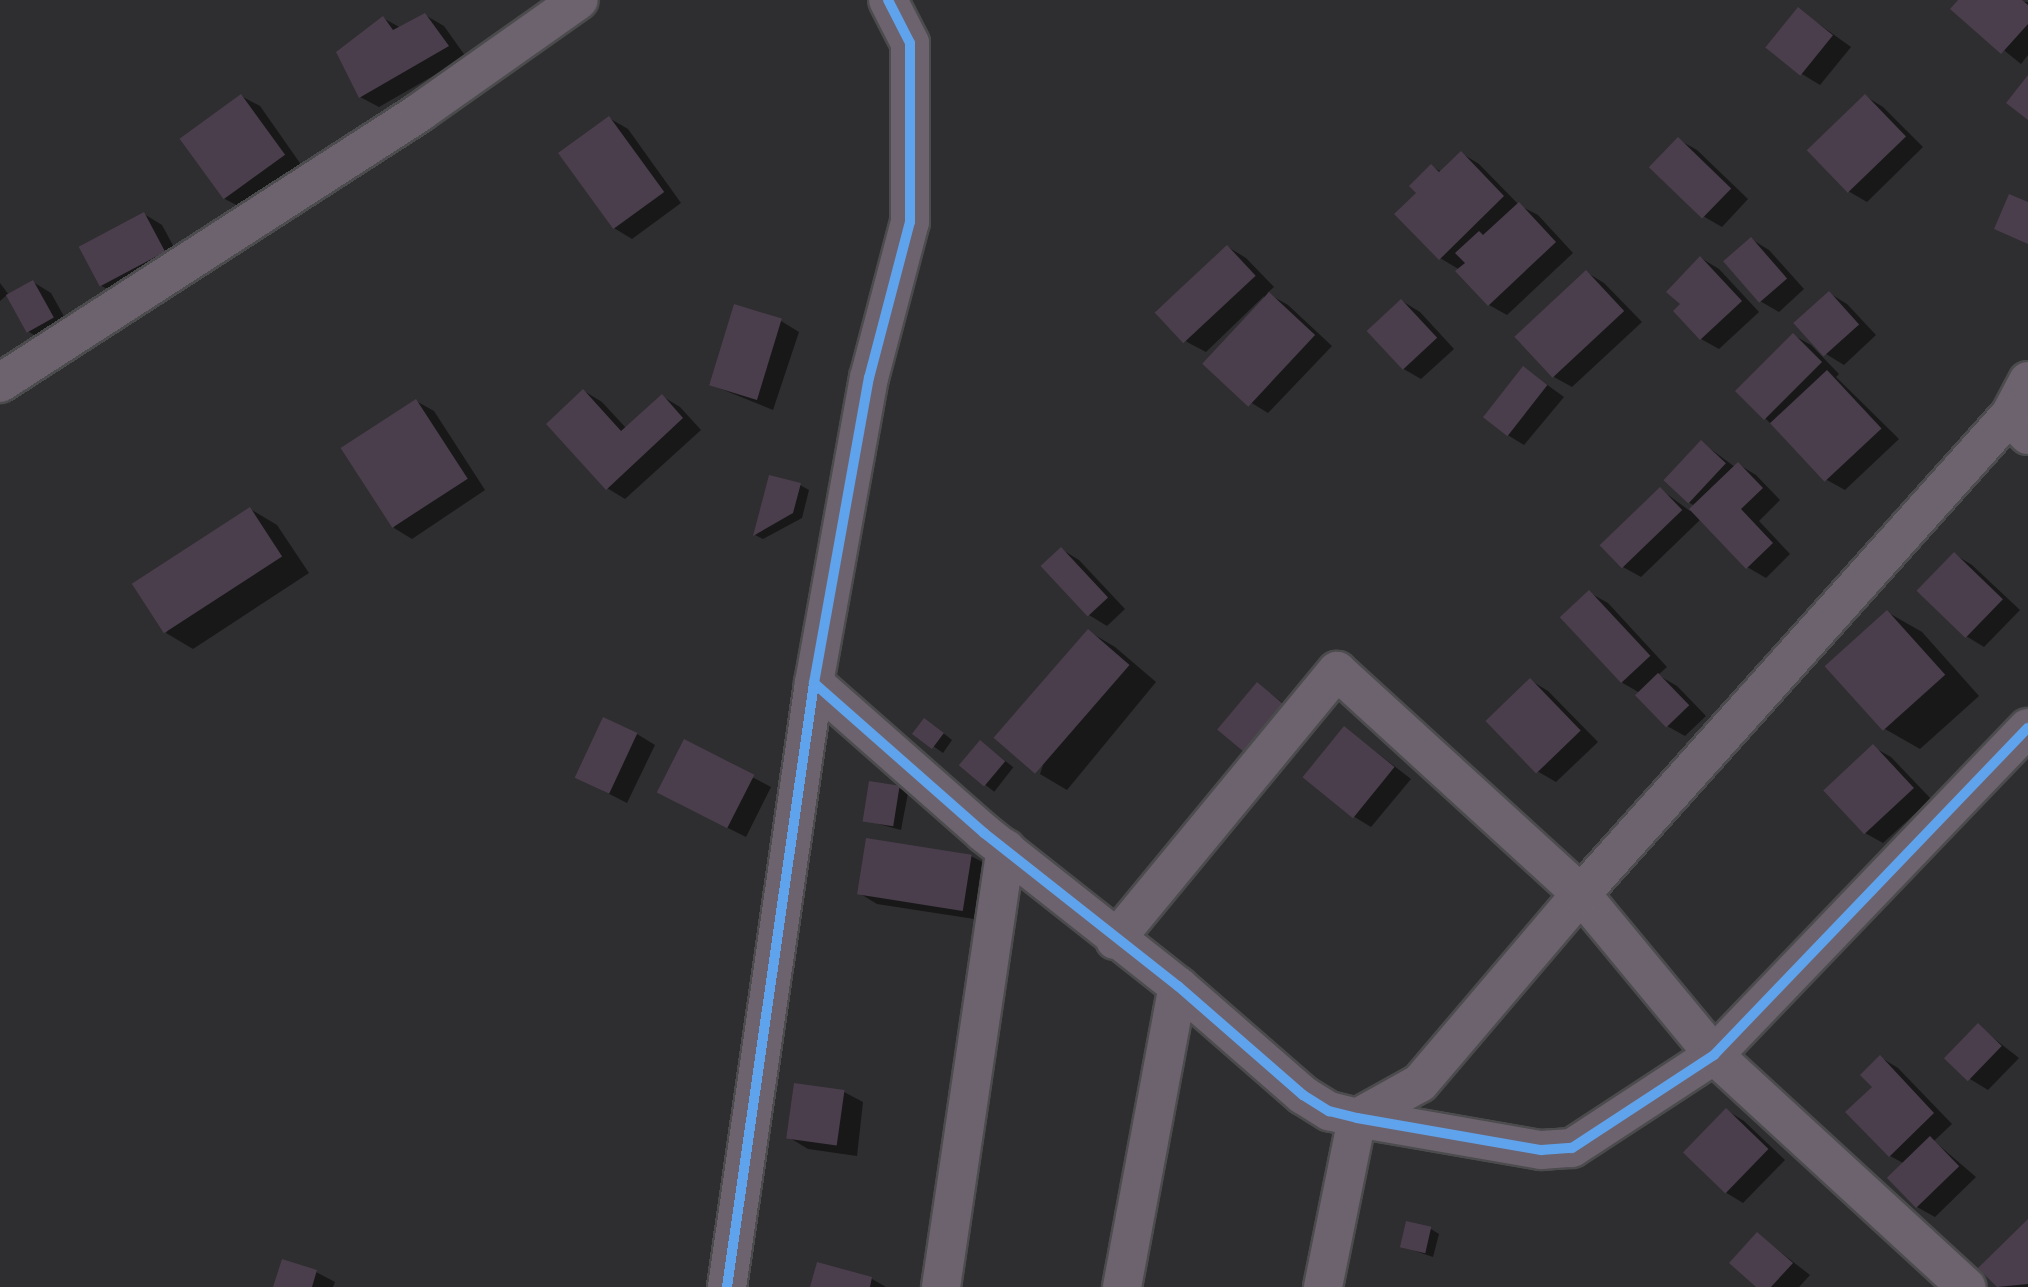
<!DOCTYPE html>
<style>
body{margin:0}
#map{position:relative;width:2028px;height:1287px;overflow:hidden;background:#2e2d2f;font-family:"DejaVu Sans",sans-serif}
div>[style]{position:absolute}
.shadow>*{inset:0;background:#0007;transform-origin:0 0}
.building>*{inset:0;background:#4a3e4c;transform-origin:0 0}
.roads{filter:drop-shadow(2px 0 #4c4b4d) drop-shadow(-2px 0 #4c4b4d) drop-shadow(0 2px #4c4b4d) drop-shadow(0 -2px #4c4b4d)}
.minor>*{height:38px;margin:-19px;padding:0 19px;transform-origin:19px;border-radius:19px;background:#6d636f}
.cycleway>*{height:10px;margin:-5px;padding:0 5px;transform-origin:5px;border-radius:5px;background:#60a3ed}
span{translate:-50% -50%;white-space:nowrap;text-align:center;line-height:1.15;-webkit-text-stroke:5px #2f2c30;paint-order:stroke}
</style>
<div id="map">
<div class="shadow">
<i style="clip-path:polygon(1961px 0,2028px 2px,2028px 55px,2021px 64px,1953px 9px)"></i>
<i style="clip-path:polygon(1798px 9px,1851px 47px,1820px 85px,1802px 74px)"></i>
<i style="clip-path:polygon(425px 15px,444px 26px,466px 57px,379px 107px,360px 97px,383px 18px,401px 28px)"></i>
<i style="clip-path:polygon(241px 96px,260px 106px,302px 166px,242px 208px,223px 198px)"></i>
<i style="clip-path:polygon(1865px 96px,1883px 107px,1923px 147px,1867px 202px,1848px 191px)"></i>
<i style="clip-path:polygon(609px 118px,628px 129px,681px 203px,632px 239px,614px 228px)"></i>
<i style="clip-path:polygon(1679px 140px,1697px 150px,1748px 199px,1722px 227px,1703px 216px)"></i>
<i style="clip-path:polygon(1461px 153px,1479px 164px,1519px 205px,1538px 215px,1573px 253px,1507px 315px,1489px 305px,1460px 270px,1440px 258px,1431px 166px,1442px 172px)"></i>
<i style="clip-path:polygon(144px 214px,162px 225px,182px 262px,118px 295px,100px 285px)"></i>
<i style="clip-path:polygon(1751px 239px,1769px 250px,1804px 289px,1779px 312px,1760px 301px)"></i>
<i style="clip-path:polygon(1228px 247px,1246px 258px,1274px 287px,1267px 293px,1288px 305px,1332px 346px,1268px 413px,1250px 402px,1264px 296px,1206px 352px,1187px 342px,1156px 311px)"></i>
<i style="clip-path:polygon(1701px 258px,1719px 269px,1759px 312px,1719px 349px,1701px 339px,1683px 304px)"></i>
<i style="clip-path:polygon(1586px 272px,1604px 283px,1642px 322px,1572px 387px,1554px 377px)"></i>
<i style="clip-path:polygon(33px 282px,51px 293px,71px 329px,47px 343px,29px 332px,7px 295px,0 301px,0 283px,9px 295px)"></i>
<i style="clip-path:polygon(1829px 293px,1847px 304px,1876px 335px,1844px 365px,1826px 354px)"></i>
<i style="clip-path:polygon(1402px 301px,1420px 312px,1454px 349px,1421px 379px,1402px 368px,1369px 330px)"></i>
<i style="clip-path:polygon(781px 321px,799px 332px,773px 410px,709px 384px)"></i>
<i style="clip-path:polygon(1793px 335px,1811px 345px,1839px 374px,1836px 377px,1899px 439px,1845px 490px,1827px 480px,1765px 418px)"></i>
<i style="clip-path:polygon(1524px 368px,1564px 397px,1524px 445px,1506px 434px)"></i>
<i style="clip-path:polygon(584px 391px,602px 402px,626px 428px,662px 396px,680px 407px,701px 430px,625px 499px,607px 488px)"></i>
<i style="clip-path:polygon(416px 401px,434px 411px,485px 490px,412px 539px,394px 528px)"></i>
<i style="clip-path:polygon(1701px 442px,1735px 467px,1738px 464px,1756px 475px,1780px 500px,1759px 521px,1790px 554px,1766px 578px,1747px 567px,1701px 519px,1641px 577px,1623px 567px,1660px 489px,1690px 511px,1695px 506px,1688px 502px)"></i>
<i style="clip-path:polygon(800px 485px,809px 490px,802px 518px,763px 539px,755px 535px)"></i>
<i style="clip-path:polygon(250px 509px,277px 525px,309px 573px,193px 649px,166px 633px)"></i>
<i style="clip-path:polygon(1061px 549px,1079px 560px,1125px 609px,1107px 626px,1089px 615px)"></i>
<i style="clip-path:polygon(1954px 554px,1972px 565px,2020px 610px,1984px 647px,1966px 636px)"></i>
<i style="clip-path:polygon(1590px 593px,1608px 603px,1667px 667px,1658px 675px,1677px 686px,1706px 716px,1685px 736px,1667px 726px,1640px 693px,1621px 682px)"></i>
<i style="clip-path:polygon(1887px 612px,1922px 632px,1979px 696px,1920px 749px,1885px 729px)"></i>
<i style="clip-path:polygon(1088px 631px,1115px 647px,1156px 682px,1067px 790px,1040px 774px)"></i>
<i style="clip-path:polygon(1530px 680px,1548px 691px,1598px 742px,1556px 782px,1537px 771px)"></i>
<i style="clip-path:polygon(1257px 684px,1302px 717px,1263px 762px,1245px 751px)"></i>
<i style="clip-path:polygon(933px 725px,952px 740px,943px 753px,915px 733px)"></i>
<i style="clip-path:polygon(1345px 728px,1411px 779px,1371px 827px,1353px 816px)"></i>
<i style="clip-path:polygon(637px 734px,655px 745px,627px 803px,576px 777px)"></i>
<i style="clip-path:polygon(685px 742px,771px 787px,746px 837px,678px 803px)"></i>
<i style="left:981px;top:742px;width:41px;height:31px;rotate:38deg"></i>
<i style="clip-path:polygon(1873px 747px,1891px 757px,1931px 799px,1883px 843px,1865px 833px,1826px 790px)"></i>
<i style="clip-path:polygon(899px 788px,908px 793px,901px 830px,864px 820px)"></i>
<i style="clip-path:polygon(971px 856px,990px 866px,981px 920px,877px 904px,859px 893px)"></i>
<i style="clip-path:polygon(1978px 1026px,2019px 1058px,1988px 1090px,1970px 1079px)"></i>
<i style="clip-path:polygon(1880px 1057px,1898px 1068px,1952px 1124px,1934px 1141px,1976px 1177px,1935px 1217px,1917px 1207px,1905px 1164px,1890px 1156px,1875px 1087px)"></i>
<i style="clip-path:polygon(844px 1092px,863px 1102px,857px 1156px,808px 1149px,790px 1138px)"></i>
<i style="clip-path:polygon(1726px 1110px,1744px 1121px,1785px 1160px,1743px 1203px,1725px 1192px,1685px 1152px)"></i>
<i style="clip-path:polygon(2028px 1222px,2028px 1287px,1999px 1287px,1981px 1268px)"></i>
<i style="clip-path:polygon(1431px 1229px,1439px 1234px,1433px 1257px,1401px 1246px)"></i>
<i style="clip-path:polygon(1757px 1234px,1810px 1275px,1799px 1287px,1758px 1287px)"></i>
<i style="clip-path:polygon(316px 1272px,335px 1282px,333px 1287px,275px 1287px)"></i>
<i style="clip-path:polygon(872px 1279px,886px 1287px,812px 1287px)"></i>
</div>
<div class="building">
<i style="clip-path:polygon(1958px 0,2022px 0,2028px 5px,2028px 24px,2001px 54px,1950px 9px)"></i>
<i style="left:1798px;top:7px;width:45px;height:52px;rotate:39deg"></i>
<i style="clip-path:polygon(425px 13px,449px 46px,359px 98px,336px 52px,383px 16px,393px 30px)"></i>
<i style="clip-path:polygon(2028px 75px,2028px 120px,2006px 103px)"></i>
<i style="left:241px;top:94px;width:75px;height:76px;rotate:54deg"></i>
<i style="left:1865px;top:94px;width:59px;height:81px;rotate:46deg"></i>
<i style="left:609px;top:116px;width:94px;height:63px;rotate:54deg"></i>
<i style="left:1678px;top:137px;width:74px;height:42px;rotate:44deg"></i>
<i style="clip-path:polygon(1461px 151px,1504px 196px,1439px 260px,1394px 214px,1416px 193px,1409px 186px,1431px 164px,1439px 172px)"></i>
<i style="clip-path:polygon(2009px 194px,2028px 202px,2028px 244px,1994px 229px)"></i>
<i style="clip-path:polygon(1519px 202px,1556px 242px,1488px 306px,1455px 271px,1465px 263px,1455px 253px,1479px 231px,1483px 235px)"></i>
<i style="left:144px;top:212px;width:45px;height:74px;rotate:62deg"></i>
<i style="left:1751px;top:237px;width:55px;height:37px;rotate:49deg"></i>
<i style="left:1227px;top:245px;width:42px;height:99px;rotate:47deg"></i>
<i style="clip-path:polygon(1700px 256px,1742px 301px,1700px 340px,1673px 311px,1680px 304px,1666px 292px)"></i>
<i style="left:1586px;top:270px;width:56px;height:98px;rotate:47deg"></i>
<i style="left:33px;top:280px;width:43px;height:31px;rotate:61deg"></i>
<i style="left:1829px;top:291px;width:45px;height:48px;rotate:48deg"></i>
<i style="left:1269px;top:292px;width:63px;height:98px;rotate:43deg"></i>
<i style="left:1401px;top:299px;width:53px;height:47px;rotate:47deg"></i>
<i style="left:734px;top:304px;width:50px;height:85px;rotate:17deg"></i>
<i style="left:1793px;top:333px;width:41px;height:82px;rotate:45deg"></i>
<i style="left:1523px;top:366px;width:31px;height:65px;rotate:38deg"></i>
<i style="left:1827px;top:370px;width:80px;height:78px;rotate:47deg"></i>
<i style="clip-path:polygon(583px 389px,621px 431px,662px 394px,683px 418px,606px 490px,546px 424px)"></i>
<i style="left:416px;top:399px;width:95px;height:90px;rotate:57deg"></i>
<i style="left:1701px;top:440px;width:34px;height:55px;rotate:43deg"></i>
<i style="clip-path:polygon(1738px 462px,1763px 488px,1741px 509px,1773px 543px,1746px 569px,1689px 509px)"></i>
<i style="clip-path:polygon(769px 475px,801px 483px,793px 513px,753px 536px)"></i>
<i style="left:1660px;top:487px;width:32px;height:84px;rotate:46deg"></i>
<i style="left:250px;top:507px;width:59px;height:141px;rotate:57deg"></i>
<i style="left:1061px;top:547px;width:69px;height:28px;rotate:47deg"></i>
<i style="left:1954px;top:552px;width:68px;height:54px;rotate:44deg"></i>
<i style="left:1589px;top:590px;width:90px;height:40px;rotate:47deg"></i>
<i style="left:1887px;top:610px;width:87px;height:84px;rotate:48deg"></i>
<i style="left:1088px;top:629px;width:55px;height:144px;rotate:41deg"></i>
<i style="left:1658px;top:673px;width:45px;height:32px;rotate:46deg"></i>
<i style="left:1530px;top:678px;width:73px;height:62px;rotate:46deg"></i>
<i style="left:1257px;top:682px;width:35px;height:62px;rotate:40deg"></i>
<i style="left:603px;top:717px;width:38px;height:67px;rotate:25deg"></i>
<i style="left:924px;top:718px;width:25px;height:20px;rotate:37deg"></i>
<i style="left:1344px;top:726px;width:65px;height:66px;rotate:39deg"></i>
<i style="left:684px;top:739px;width:79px;height:60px;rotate:27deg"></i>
<i style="left:980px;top:740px;width:33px;height:33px;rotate:40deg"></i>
<i style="left:1873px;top:744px;width:60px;height:68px;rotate:47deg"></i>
<i style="left:869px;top:781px;width:31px;height:41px;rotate:9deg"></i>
<i style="left:866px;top:838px;width:107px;height:57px;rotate:9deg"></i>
<i style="left:1978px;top:1023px;width:33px;height:49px;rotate:44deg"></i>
<i style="clip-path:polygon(1880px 1055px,1934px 1113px,1889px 1157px,1845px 1112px,1872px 1087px,1860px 1075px)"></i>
<i style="left:794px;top:1083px;width:51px;height:56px;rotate:8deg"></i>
<i style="left:1726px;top:1108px;width:59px;height:62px;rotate:44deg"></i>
<i style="left:1930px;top:1136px;width:42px;height:60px;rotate:46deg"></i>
<i style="clip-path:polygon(2028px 1219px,2028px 1284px,1997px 1287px,1978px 1268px)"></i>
<i style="left:1406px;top:1221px;width:26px;height:27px;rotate:13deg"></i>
<i style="clip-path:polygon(1757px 1232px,1793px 1263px,1771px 1287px,1756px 1287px,1729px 1263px)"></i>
<i style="clip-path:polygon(282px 1259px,317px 1270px,312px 1287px,273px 1287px)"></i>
<i style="clip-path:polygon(817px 1262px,872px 1277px,870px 1287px,810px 1287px)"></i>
</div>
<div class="roads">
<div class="minor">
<i style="left:2028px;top:381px;width:40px;rotate:118deg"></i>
<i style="left:2009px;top:416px;width:27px;rotate:45deg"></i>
<i style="left:0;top:383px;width:500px;rotate:-32.8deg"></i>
<i style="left:420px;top:112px;width:194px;rotate:-35.2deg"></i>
<i style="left:814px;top:683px;width:227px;rotate:41.4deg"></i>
<i style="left:984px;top:833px;width:247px;rotate:38.3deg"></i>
<i style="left:1178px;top:986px;width:166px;rotate:41.1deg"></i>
<i style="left:1303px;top:1095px;width:31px;rotate:32deg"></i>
<i style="left:1329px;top:1111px;width:29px;rotate:14deg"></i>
<i style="left:1357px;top:1118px;width:187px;rotate:9.9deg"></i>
<i style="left:1541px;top:1150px;width:31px;rotate:-4deg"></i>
<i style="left:1572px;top:1148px;width:170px;rotate:-33.2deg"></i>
<i style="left:1714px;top:1055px;width:453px;rotate:-46.2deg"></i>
<i style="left:1115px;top:940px;width:349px;rotate:-50.5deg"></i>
<i style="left:1337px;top:671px;width:331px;rotate:42.4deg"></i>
<i style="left:1581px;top:894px;width:209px;rotate:50.4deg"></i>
<i style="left:1714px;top:1055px;width:343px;rotate:42.6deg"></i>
<i style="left:727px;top:1287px;width:610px;rotate:-81.8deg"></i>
<i style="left:814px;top:683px;width:310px;rotate:-79.8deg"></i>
<i style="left:869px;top:378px;width:161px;rotate:-75.3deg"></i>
<i style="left:910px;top:222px;width:179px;rotate:-90deg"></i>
<i style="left:910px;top:43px;width:48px;rotate:-117.1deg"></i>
<i style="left:941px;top:1287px;width:443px;rotate:-81.6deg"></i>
<i style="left:1122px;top:1287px;width:306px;rotate:-79.5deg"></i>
<i style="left:1323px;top:1287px;width:172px;rotate:-78.6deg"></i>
<i style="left:1357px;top:1118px;width:72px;rotate:-29.1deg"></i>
<i style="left:1420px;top:1083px;width:248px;rotate:-49.6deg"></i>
<i style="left:1581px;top:894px;width:642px;rotate:-48.16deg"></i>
</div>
</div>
<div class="cycleway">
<i style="left:814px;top:683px;width:227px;rotate:41.4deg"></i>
<i style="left:984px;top:833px;width:247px;rotate:38.3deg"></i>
<i style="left:1178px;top:986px;width:166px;rotate:41.1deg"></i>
<i style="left:1303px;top:1095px;width:31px;rotate:32deg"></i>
<i style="left:1329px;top:1111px;width:29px;rotate:14deg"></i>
<i style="left:1357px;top:1118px;width:187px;rotate:9.9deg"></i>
<i style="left:1541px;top:1150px;width:31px;rotate:-4deg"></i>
<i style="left:1572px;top:1148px;width:170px;rotate:-33.2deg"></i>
<i style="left:1714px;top:1055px;width:453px;rotate:-46.2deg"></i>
<i style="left:727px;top:1287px;width:610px;rotate:-81.8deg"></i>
<i style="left:814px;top:683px;width:310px;rotate:-79.8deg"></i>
<i style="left:869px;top:378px;width:161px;rotate:-75.3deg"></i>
<i style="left:910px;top:222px;width:179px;rotate:-90deg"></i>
<i style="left:910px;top:43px;width:48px;rotate:-117.1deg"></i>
</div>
</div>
